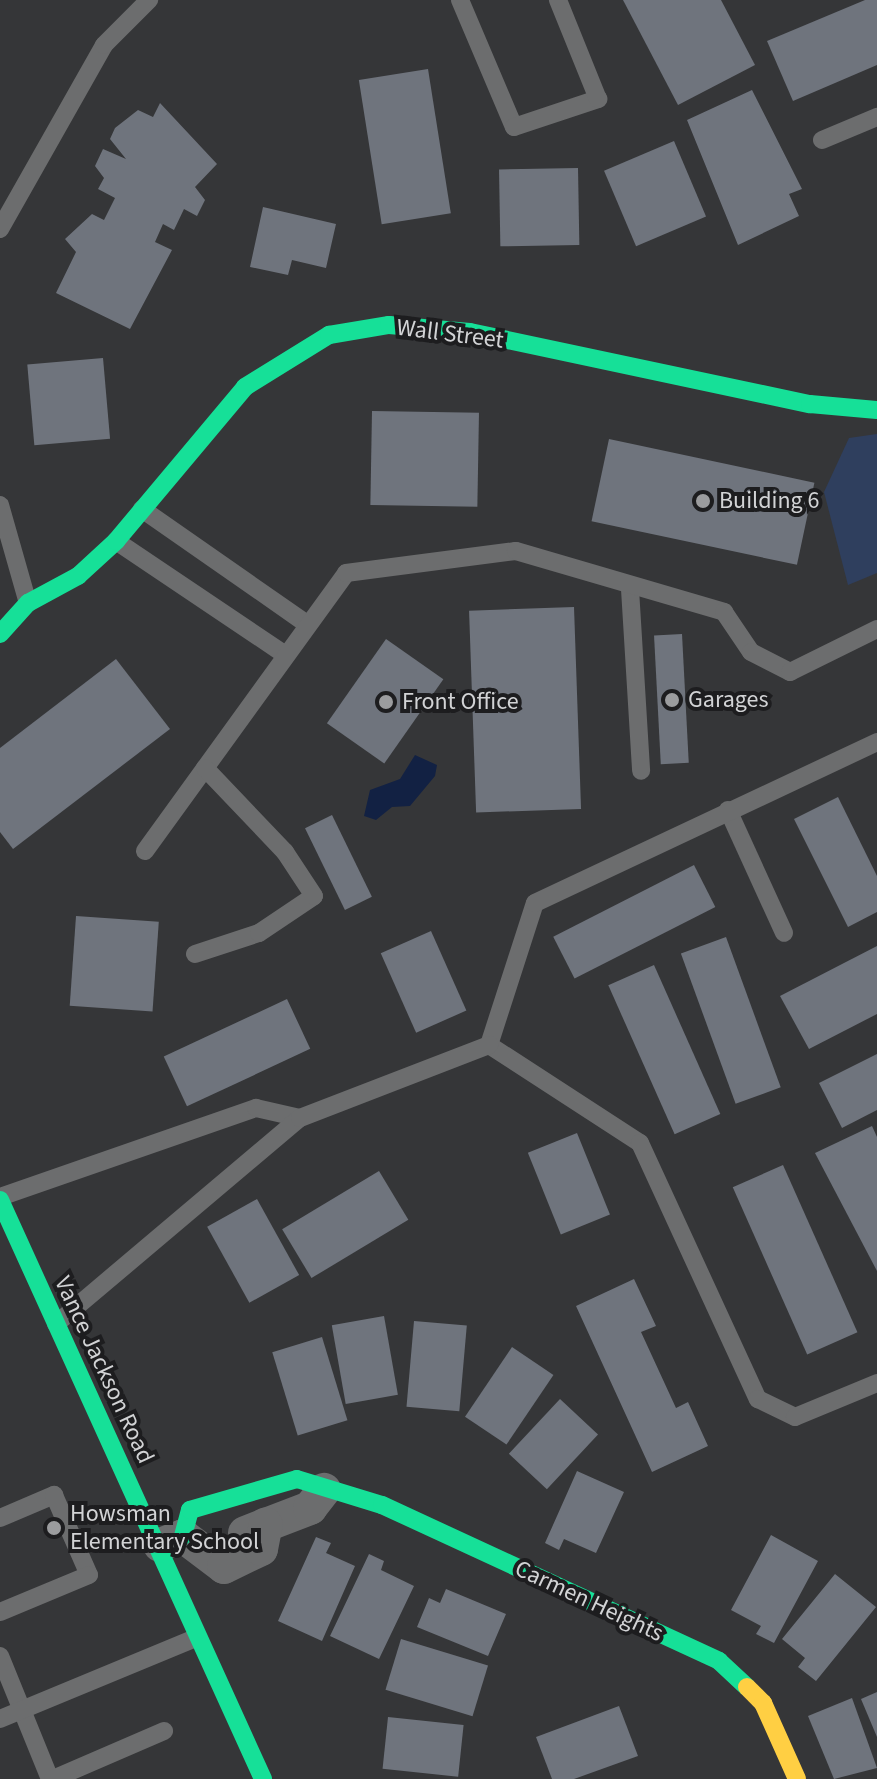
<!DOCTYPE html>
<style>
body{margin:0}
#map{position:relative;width:877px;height:1779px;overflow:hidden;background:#353638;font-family:"Source Sans 3",sans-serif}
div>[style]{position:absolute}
.green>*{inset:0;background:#2f3f5e}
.water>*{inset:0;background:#122143}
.building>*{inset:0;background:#6f747d;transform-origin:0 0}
.lane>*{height:18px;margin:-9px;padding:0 9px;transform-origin:9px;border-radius:9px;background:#6c6d6e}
.street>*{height:34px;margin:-17px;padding:0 17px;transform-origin:17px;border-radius:17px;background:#6c6d6e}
.fast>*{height:18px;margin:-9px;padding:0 9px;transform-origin:9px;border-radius:9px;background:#16e098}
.slow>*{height:18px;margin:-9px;padding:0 9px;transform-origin:9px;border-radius:9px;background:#ffcf43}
.dots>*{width:22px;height:22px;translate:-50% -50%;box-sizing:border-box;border:4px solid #1d1d1f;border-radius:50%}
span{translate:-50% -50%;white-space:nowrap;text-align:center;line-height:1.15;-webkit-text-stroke:8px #1d1d1f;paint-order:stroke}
.street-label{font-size:24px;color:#d2d3d5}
.poi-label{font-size:24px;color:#d2d3d5}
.left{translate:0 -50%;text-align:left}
</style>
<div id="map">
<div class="green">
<i style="clip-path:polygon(877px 434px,877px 573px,848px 585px,824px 492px,849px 438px)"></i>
</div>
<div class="water">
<i style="clip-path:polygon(415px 755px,437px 765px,435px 776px,410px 806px,392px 807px,376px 820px,364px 816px,370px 790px,400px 779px)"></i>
</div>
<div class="building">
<i style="clip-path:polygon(623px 0,721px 0,755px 65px,678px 105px)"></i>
<i style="clip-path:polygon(865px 0,877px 0,877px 65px,793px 101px,767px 41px)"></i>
<i style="left:428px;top:69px;width:146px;height:70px;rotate:81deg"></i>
<i style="clip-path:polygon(752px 90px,802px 189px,789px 194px,799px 216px,738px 245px,687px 120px)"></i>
<i style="clip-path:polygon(160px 103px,217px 164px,195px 187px,205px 200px,197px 216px,184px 209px,174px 230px,163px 224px,155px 242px,172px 250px,130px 329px,56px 293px,76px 252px,65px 239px,92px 214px,104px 220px,115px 198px,98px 189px,104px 178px,95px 166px,103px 149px,126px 159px,110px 139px,115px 128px,138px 110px,153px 117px)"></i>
<i style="left:674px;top:141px;width:82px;height:76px;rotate:67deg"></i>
<i style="left:578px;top:168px;width:77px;height:79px;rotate:89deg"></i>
<i style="clip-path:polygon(263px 207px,336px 224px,326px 268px,292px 260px,288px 275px,250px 267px)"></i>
<i style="left:103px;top:358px;width:81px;height:76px;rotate:85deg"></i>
<i style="left:372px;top:411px;width:107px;height:94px;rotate:1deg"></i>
<i style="left:609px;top:439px;width:210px;height:84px;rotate:12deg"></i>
<i style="left:574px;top:607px;width:202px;height:105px;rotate:88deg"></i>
<i style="left:682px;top:634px;width:129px;height:28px;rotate:87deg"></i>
<i style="left:386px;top:639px;width:70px;height:103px;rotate:35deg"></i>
<i style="clip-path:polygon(116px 659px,170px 729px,13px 849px,0 832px,0 748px)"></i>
<i style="clip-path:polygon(838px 797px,877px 876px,877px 912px,848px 927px,794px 819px)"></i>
<i style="left:332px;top:815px;width:91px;height:30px;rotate:64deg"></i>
<i style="left:694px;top:865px;width:47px;height:158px;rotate:63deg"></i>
<i style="left:76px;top:916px;width:83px;height:90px;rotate:4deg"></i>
<i style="left:431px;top:931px;width:87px;height:55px;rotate:66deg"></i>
<i style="left:726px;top:937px;width:160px;height:48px;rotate:70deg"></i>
<i style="clip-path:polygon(877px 946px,877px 1014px,809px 1049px,780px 996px)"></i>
<i style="left:654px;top:965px;width:163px;height:50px;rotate:66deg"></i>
<i style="left:287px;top:999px;width:55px;height:136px;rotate:65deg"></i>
<i style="clip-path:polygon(877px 1054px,877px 1110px,842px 1128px,819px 1083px)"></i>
<i style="clip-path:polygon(872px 1126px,877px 1137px,877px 1271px,815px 1153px)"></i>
<i style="left:577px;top:1133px;width:88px;height:53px;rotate:68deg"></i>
<i style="left:783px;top:1165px;width:183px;height:55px;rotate:66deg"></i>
<i style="left:379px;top:1171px;width:57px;height:113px;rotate:59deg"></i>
<i style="left:257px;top:1199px;width:87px;height:57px;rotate:61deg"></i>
<i style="clip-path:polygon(634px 1279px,656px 1326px,641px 1332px,676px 1408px,688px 1402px,708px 1446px,652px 1472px,576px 1306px)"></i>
<i style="left:384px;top:1316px;width:80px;height:53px;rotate:80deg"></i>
<i style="left:414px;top:1321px;width:53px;height:86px;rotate:5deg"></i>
<i style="left:322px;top:1337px;width:87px;height:52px;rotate:73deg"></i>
<i style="left:512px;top:1347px;width:50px;height:84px;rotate:34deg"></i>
<i style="left:560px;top:1399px;width:52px;height:75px;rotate:43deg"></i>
<i style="clip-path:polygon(577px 1471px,624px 1492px,596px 1553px,564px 1539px,559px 1550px,545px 1543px)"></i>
<i style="clip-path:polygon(771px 1535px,818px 1561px,774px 1643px,756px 1634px,761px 1626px,731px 1610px)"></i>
<i style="clip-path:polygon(316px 1537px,331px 1543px,326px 1553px,355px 1566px,322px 1641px,278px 1621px)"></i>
<i style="clip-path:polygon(369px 1554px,384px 1561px,381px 1570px,414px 1586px,379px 1659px,330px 1636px)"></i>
<i style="clip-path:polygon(835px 1574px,876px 1607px,816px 1681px,798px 1667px,805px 1658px,782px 1639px)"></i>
<i style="clip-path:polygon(446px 1589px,506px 1614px,488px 1656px,417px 1627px,429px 1598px,440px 1603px)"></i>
<i style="left:401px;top:1639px;width:91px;height:53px;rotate:17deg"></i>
<i style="clip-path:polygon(877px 1692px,877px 1737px,861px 1699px)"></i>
<i style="clip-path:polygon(852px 1698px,877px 1768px,834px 1779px,808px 1716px)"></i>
<i style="clip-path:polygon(619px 1706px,638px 1756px,574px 1779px,552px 1779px,536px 1737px)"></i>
<i style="left:388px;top:1717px;width:76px;height:52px;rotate:6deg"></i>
</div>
<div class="lane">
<i style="left:460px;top:0;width:138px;rotate:67deg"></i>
<i style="left:514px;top:127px;width:89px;rotate:-18.4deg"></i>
<i style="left:598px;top:99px;width:107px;rotate:-112deg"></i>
<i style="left:822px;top:140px;width:60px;rotate:-22.7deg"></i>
<i style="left:0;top:229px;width:211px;rotate:-60.5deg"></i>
<i style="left:104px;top:45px;width:64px;rotate:-45deg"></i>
<i style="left:0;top:505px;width:102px;rotate:74.1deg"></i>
<i style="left:142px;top:509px;width:201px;rotate:34.9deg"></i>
<i style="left:116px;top:541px;width:202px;rotate:33.9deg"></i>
<i style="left:630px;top:589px;width:182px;rotate:86.5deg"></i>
<i style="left:728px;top:810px;width:135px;rotate:65.5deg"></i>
<i style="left:145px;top:851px;width:343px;rotate:-54.1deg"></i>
<i style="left:346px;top:573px;width:171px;rotate:-7.4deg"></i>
<i style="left:516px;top:551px;width:217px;rotate:16.3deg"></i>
<i style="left:724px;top:612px;width:48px;rotate:56deg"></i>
<i style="left:751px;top:652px;width:44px;rotate:27.1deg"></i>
<i style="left:790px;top:672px;width:97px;rotate:-26.3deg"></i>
<i style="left:195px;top:954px;width:67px;rotate:-18.2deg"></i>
<i style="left:259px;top:933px;width:66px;rotate:-33.9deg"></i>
<i style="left:314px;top:896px;width:53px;rotate:-123.4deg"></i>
<i style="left:285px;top:852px;width:116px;rotate:-133.6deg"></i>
<i style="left:489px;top:1045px;width:180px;rotate:33deg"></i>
<i style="left:640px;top:1143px;width:282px;rotate:65.3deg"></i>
<i style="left:758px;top:1399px;width:41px;rotate:25.9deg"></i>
<i style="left:795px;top:1417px;width:89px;rotate:-22.5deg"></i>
<i style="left:489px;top:1045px;width:149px;rotate:-72.1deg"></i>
<i style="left:535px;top:903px;width:378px;rotate:-25.2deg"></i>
<i style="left:0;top:1197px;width:271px;rotate:-19.2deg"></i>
<i style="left:256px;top:1108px;width:45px;rotate:12.8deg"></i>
<i style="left:56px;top:1324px;width:319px;rotate:-40.2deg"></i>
<i style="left:300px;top:1118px;width:203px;rotate:-21.1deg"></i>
<i style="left:0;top:1518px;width:59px;rotate:-23.1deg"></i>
<i style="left:54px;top:1495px;width:87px;rotate:66.4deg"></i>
<i style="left:89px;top:1575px;width:96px;rotate:157.4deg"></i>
<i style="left:0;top:1656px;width:133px;rotate:67.9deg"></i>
<i style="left:0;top:1719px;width:214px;rotate:-22.5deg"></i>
<i style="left:53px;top:1779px;width:121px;rotate:-23.4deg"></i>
</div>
<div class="street">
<i style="left:245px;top:1533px;width:70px;rotate:-21deg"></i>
<i style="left:310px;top:1508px;width:23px;rotate:-52deg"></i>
<i style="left:160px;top:1545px;width:25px;rotate:-21deg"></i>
<i style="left:183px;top:1536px;width:51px;rotate:37.1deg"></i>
<i style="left:224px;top:1567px;width:41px;rotate:-25.9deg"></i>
<i style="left:261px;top:1549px;width:25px;rotate:-79deg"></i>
</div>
<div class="fast">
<i style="left:0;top:634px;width:42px;rotate:-47.9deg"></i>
<i style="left:28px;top:603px;width:57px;rotate:-28.4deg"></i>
<i style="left:78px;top:576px;width:52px;rotate:-42.6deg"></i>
<i style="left:116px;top:541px;width:201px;rotate:-50deg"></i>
<i style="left:245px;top:387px;width:99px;rotate:-31.8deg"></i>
<i style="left:329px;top:335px;width:61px;rotate:-9.5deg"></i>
<i style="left:389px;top:325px;width:81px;rotate:4.9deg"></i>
<i style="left:470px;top:332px;width:348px;rotate:12deg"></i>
<i style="left:810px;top:404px;width:67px;rotate:5.1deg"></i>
<i style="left:0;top:1200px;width:636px;rotate:65.57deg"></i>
<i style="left:183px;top:1536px;width:27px;rotate:-75deg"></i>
<i style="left:190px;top:1510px;width:111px;rotate:-16.2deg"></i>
<i style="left:297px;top:1479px;width:89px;rotate:17deg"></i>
<i style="left:382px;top:1505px;width:371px;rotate:24.8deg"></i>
<i style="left:719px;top:1661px;width:38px;rotate:43deg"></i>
</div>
<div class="slow">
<i style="left:747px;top:1687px;width:23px;rotate:45deg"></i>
<i style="left:763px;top:1703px;width:83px;rotate:65.9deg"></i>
</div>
<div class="dots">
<i style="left:703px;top:501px;background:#9b9c9e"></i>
<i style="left:672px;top:700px;background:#9b9c9e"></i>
<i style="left:386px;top:702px;background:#9b9c9e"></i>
<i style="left:54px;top:1528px;background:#9b9c9e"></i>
</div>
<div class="street-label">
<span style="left:450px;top:334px;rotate:7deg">Wall Street</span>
<span style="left:104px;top:1370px;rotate:65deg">Vance Jackson Road</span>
<span style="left:589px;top:1601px;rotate:25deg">Carmen Heights</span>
</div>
<div class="poi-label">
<span class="left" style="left:719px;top:501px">Building 6</span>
<span class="left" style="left:688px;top:700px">Garages</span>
<span class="left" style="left:402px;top:702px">Front Office</span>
<span class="left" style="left:70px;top:1528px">Howsman<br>Elementary School</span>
</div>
</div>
